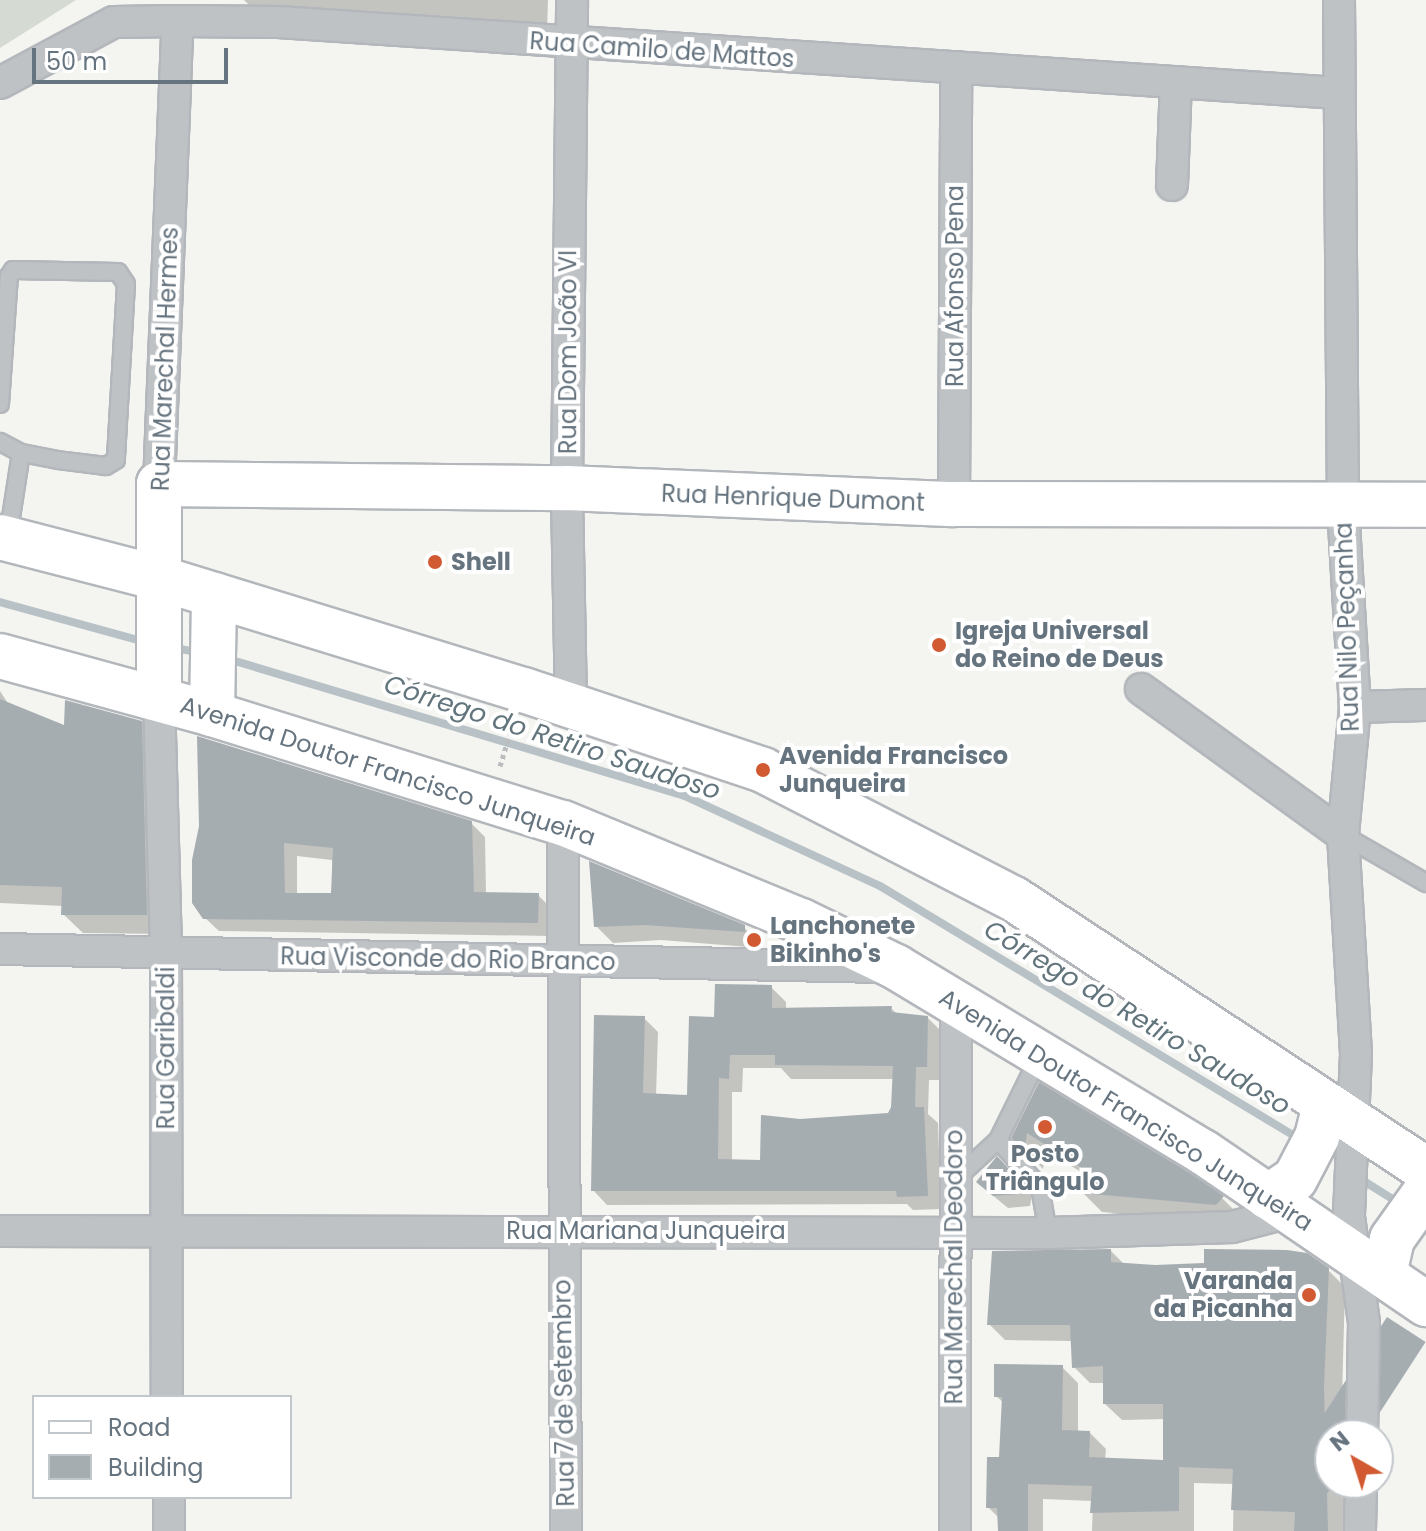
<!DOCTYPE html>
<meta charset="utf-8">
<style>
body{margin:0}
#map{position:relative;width:1426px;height:1531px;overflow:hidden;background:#f4f4f1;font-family:Poppins,sans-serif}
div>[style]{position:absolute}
.green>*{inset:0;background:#d5dbd2}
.shadow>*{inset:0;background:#0003}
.stream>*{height:8px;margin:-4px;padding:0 4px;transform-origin:4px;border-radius:4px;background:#b8c2c6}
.building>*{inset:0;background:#a6adb1;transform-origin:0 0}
.path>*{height:5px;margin-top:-2.5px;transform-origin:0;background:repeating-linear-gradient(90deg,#babcbe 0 4px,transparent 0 8px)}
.roads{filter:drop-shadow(2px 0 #b3b7bb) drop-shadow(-2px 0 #b3b7bb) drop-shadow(0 2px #b3b7bb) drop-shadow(0 -2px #b3b7bb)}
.lane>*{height:16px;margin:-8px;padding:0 8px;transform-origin:8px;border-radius:8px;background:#bec2c5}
.street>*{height:30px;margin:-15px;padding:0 15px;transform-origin:15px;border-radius:15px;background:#bec2c5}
.secondary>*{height:44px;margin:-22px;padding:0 22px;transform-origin:22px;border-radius:22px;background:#fff}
.primary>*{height:44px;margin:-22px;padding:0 22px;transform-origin:22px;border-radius:22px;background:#fff}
.dots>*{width:22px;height:22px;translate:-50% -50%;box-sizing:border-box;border:4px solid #fff;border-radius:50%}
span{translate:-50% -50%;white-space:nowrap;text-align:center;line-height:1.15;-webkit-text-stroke:8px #fff;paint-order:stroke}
.street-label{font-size:24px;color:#66747f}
.poi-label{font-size:24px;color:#66747f;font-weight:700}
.left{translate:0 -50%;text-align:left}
.right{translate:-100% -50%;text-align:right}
.water-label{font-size:26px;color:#62757c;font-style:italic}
.legend{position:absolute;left:32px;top:1395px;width:260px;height:104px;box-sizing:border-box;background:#fff;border:2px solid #c2c7cc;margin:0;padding:10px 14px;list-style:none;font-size:24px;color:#66747f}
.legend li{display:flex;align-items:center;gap:16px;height:40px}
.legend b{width:40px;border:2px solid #c2c7cc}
.north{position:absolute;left:1314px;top:1419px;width:80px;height:80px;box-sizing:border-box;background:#fff;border:2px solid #c2c7cc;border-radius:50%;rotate:321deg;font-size:22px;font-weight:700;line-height:32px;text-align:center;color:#66747f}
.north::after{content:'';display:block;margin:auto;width:28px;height:36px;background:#d25a33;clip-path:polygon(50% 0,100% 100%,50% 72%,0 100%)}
.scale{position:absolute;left:32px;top:48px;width:196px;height:36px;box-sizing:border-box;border:4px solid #66747f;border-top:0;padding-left:10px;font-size:24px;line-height:28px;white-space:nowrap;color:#66747f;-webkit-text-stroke:6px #fff;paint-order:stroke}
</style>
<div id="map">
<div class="green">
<i style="clip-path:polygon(0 0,76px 0,0 48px)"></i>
</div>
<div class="shadow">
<i style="clip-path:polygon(244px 0,548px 0,547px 30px,257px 13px)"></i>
<i style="clip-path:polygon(0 691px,9px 705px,66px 728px,141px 722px,160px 742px,166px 934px,83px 933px,63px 914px,63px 906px,0 903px)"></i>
<i style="clip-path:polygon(evenodd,471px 823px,485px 837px,486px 894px,538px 895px,552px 909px,551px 936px,219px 931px,204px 917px,201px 826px,471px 823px,297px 856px,332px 860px,333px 895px,297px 895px,297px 856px)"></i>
<i style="clip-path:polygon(591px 864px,744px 927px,761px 948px,661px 940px,613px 943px,596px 926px)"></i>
<i style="clip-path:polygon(evenodd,771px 987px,786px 1002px,786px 1009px,891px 1008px,897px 1014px,927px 1017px,942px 1032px,940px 1080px,929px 1080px,928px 1114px,938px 1123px,941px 1209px,913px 1210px,907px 1204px,607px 1205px,593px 1190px,644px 1018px,658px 1032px,656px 1096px,689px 1097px,716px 1019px,771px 987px,743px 1068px,781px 1068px,791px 1079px,894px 1079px,893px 1108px,890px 1115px,800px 1121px,762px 1162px,732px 1162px,732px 1092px,742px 1092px,743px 1068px)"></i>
<i style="clip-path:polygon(1040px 1085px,1222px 1198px,1241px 1217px,1236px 1223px,1102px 1212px,1083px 1193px,1092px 1179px,1046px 1150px,1043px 1169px,1014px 1138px)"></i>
<i style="clip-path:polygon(1010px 1171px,1032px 1195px,1030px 1206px,1008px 1208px,991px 1194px)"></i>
<i style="clip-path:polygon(1111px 1251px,1125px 1265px,1328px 1270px,1345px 1287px,1341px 1435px,1330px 1435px,1330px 1483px,1340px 1483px,1346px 1495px,1346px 1531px,1233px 1531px,1234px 1484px,1194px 1483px,1194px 1531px,1092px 1531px,1093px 1501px,1043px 1499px,1043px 1531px,999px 1531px,999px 1518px,988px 1507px,1001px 1459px,1004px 1403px,996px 1396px,1062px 1367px,1078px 1383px,1078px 1433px,1090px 1433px,1106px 1449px,1105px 1460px,1165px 1462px,1165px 1419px,1122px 1420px,1105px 1404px,1105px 1383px,1090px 1383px,1074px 1367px,1073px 1341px,1005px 1340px,989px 1324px)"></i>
</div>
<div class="stream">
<i style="left:0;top:602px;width:150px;rotate:15.4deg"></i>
<i style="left:170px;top:647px;width:31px;rotate:11deg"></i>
<i style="left:225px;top:658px;width:480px;rotate:16.7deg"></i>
<i style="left:685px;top:796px;width:215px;rotate:24.8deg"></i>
<i style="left:880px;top:886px;width:492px;rotate:31.1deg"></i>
<i style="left:1359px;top:1178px;width:51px;rotate:32.1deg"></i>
</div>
<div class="building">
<i style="clip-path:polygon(0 699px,64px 725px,65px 700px,142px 721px,147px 915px,61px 915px,62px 887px,0 885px)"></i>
<i style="clip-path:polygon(evenodd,197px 736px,472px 821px,474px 892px,539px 893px,538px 923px,203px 919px,192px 903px,192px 860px,199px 826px,197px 736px,284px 843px,333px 848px,331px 893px,285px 893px,284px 843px)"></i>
<i style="clip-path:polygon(589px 861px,745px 925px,745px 932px,644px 925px,594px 927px)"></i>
<i style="clip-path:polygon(evenodd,715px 984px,772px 985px,772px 1008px,892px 1006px,891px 1012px,928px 1016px,927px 1067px,916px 1067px,915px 1107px,924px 1107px,928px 1196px,897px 1197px,896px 1191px,591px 1191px,594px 1015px,645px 1016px,643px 1093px,687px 1095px,689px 1016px,714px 1017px,715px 984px,730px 1055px,775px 1055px,775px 1065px,893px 1066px,891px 1107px,888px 1113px,800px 1119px,761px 1115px,760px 1160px,718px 1159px,719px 1078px,729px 1079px,730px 1055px)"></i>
<i style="clip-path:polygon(1039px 1082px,1190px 1173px,1224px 1196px,1216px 1205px,1081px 1193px,1093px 1175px,1027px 1133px,1024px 1153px,1011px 1138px)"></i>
<i style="clip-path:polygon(997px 1156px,1020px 1181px,1018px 1194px,993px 1196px,976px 1182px)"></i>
<i style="clip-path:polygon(1111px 1249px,1111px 1262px,1155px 1265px,1204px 1263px,1204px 1249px,1287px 1250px,1307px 1253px,1329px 1268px,1324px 1388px,1328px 1531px,1294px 1531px,1295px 1512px,1231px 1510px,1233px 1469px,1179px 1467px,1179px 1511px,1090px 1513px,1092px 1486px,1028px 1484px,1028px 1531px,998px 1531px,997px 1508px,986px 1508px,987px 1457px,999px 1457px,1002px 1397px,994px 1397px,994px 1364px,1063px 1365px,1062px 1430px,1090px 1431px,1089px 1457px,1163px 1460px,1163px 1404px,1103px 1404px,1103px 1366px,1072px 1368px,1070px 1325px,987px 1325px,992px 1251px)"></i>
<i style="left:1387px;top:1317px;width:46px;height:214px;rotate:33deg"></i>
</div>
<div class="path">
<i style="left:500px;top:766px;width:41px;rotate:-72.9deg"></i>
</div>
<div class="roads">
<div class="lane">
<i style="left:0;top:404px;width:128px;rotate:-86deg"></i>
<i style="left:9px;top:276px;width:7px;rotate:-56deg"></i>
<i style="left:13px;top:270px;width:105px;rotate:1.1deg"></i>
<i style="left:118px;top:272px;width:14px;rotate:56deg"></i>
<i style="left:126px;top:284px;width:176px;rotate:93.3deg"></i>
<i style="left:116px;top:460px;width:12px;rotate:149deg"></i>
<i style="left:106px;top:466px;width:48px;rotate:-172.9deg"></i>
<i style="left:58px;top:460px;width:38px;rotate:-169deg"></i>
<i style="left:21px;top:453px;width:24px;rotate:-152deg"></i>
<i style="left:8px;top:537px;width:85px;rotate:-81.2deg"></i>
<i style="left:1343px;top:835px;width:96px;rotate:30deg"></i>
<i style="left:998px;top:1140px;width:63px;rotate:48.2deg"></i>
<i style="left:1040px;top:1187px;width:47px;rotate:80.1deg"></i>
<i style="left:957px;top:1178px;width:56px;rotate:-42.8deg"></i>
<i style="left:998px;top:1140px;width:93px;rotate:-63.7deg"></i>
</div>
<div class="street">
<i style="left:1339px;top:0;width:507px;rotate:89.55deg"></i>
<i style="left:1343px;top:507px;width:200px;rotate:86.6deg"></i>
<i style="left:1355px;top:707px;width:129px;rotate:95.4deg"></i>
<i style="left:1343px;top:835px;width:219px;rotate:86.6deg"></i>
<i style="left:1356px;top:1054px;width:163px;rotate:92.5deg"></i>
<i style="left:1349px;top:1217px;width:107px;rotate:81.9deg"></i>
<i style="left:1364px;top:1323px;width:112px;rotate:91deg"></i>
<i style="left:0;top:83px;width:129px;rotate:-28.2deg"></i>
<i style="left:114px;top:22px;width:64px;rotate:-0.9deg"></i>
<i style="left:178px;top:21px;width:100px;rotate:0.6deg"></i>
<i style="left:278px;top:22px;width:1062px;rotate:3.83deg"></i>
<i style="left:1172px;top:185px;width:103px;rotate:-87.8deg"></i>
<i style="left:159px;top:484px;width:463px;rotate:-87.7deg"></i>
<i style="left:954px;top:504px;width:437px;rotate:-89.7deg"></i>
<i style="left:1141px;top:689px;width:249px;rotate:35.9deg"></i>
<i style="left:159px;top:698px;width:255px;rotate:88.4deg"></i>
<i style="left:166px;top:953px;width:444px;rotate:89.9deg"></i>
<i style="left:571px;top:705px;width:217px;rotate:-91.1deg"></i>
<i style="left:567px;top:488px;width:488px;rotate:-89.4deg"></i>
<i style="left:1355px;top:707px;width:71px;rotate:-1.6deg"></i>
<i style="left:563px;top:823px;width:708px;rotate:89.76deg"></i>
<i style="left:0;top:949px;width:882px;rotate:1.17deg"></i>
<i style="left:0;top:1231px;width:1048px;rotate:0.11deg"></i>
<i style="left:1048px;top:1233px;width:184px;rotate:-1.9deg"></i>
<i style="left:1232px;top:1227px;width:60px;rotate:-14.5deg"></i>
<i style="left:169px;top:1497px;width:34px;rotate:90deg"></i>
<i style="left:955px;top:1531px;width:529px;rotate:-89.89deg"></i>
<i style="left:1360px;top:1531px;width:48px;rotate:-88.8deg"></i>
</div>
<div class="secondary">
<i style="left:159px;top:698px;width:214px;rotate:-90deg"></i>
<i style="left:159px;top:484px;width:408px;rotate:0.6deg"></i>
<i style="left:567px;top:488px;width:387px;rotate:2.4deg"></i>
<i style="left:954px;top:504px;width:472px;rotate:0.1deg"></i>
</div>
<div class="primary">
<i style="left:0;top:537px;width:164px;rotate:14.5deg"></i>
<i style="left:159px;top:578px;width:382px;rotate:17.1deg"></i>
<i style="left:524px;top:690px;width:252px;rotate:18.5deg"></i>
<i style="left:763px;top:770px;width:282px;rotate:27.2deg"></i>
<i style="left:1014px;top:899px;width:493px;rotate:33.3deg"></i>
<i style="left:0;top:656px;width:220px;rotate:15.3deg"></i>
<i style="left:212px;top:714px;width:368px;rotate:17.3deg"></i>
<i style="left:563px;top:823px;width:257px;rotate:22.4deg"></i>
<i style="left:801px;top:921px;width:106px;rotate:25.8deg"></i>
<i style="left:896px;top:967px;width:358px;rotate:31.1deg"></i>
<i style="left:1203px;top:1152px;width:270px;rotate:34.3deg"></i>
<i style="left:212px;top:714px;width:119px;rotate:-89deg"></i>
<i style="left:1268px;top:1197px;width:32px;rotate:-34deg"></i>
<i style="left:1295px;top:1179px;width:47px;rotate:-62.4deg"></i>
<i style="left:1317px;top:1137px;width:33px;rotate:-76deg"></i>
<i style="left:1384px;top:1274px;width:36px;rotate:-77deg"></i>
<i style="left:1392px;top:1239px;width:59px;rotate:-54.7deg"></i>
</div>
</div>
<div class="dots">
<i style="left:435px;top:562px;background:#d25a33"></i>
<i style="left:939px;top:645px;background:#d25a33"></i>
<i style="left:763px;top:770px;background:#d25a33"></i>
<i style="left:754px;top:940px;background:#d25a33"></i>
<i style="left:1045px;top:1127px;background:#d25a33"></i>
<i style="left:1309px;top:1295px;background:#d25a33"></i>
</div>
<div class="street-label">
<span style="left:662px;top:50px;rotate:4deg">Rua Camilo de Mattos</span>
<span style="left:955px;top:286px;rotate:-90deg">Rua Afonso Pena</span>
<span style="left:568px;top:352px;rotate:-90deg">Rua Dom João VI</span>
<span style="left:165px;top:359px;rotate:-88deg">Rua Marechal Hermes</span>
<span style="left:793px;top:498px;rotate:2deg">Rua Henrique Dumont</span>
<span style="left:1347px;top:627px;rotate:-92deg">Rua Nilo Peçanha</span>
<span style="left:388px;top:771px;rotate:18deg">Avenida Doutor Francisco Junqueira</span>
<span style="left:448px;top:959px;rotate:1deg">Rua Visconde do Rio Branco</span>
<span style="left:166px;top:1048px;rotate:-90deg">Rua Garibaldi</span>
<span style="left:1126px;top:1110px;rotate:32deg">Avenida Doutor Francisco Junqueira</span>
<span style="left:646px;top:1231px">Rua Mariana Junqueira</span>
<span style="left:954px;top:1267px;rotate:-90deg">Rua Marechal Deodoro</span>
<span style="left:564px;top:1393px;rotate:-91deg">Rua 7 de Setembro</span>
</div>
<div class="poi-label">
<span class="left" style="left:451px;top:562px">Shell</span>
<span class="left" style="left:955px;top:645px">Igreja Universal<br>do Reino de Deus</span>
<span class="left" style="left:779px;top:770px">Avenida Francisco<br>Junqueira</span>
<span class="left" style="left:770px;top:940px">Lanchonete<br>Bikinho's</span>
<span style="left:1045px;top:1168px">Posto<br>Triângulo</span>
<span class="right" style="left:1293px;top:1295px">Varanda<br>da Picanha</span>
</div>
<div class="water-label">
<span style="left:552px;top:738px;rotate:18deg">Córrego do Retiro Saudoso</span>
<span style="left:1137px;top:1018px;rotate:31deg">Córrego do Retiro Saudoso</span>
</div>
<ul class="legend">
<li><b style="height:10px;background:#fff"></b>Road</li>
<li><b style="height:22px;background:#a6adb1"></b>Building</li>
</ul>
<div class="north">N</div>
<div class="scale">50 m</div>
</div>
